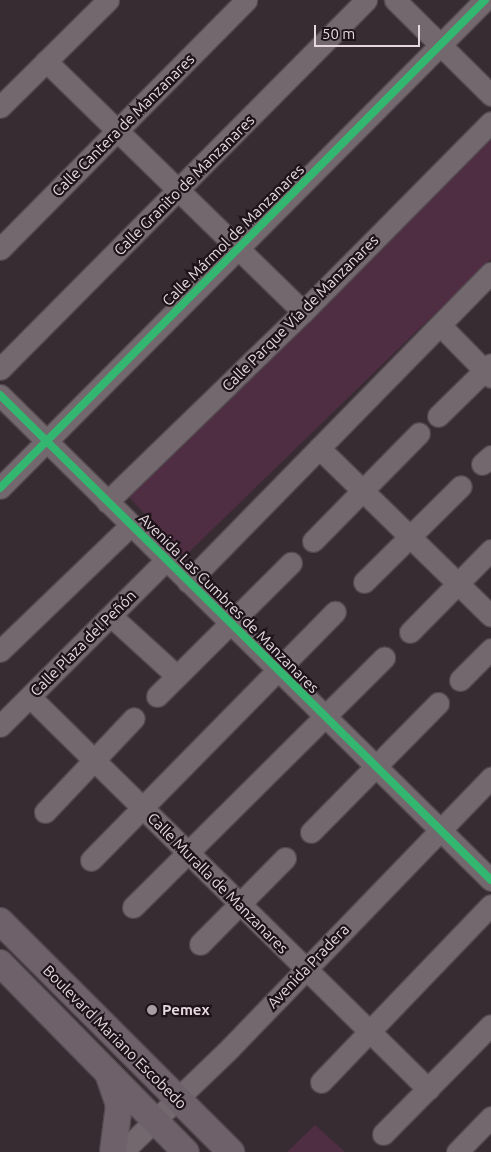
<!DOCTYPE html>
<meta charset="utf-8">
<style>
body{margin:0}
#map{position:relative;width:491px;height:1152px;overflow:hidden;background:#382c33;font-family:Ubuntu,sans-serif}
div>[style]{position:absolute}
.green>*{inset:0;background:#4f2d43}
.roads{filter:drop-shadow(1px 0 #53484e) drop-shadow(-1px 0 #53484e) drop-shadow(0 1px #53484e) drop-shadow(0 -1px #53484e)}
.minor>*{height:21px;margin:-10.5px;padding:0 10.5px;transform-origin:10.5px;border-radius:10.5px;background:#73686e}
.major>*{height:26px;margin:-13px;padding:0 13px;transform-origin:13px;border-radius:13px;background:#6f6169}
.cycleway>*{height:8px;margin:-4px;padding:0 4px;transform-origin:4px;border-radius:4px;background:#33b770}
.dots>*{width:14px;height:14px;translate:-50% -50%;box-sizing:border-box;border:2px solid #1d1319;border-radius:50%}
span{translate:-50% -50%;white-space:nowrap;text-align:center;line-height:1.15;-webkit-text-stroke:4.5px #1d1319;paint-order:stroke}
.street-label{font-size:15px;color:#e7d8e0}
.poi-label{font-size:15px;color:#e7d8e0;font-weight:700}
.left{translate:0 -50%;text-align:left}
.scale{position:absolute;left:314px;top:25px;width:106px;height:22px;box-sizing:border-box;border:2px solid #e7d8e0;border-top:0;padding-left:6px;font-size:15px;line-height:18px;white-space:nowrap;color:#e7d8e0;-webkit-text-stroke:4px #1d1319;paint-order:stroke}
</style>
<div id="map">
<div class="green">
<i style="clip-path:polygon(491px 129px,491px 259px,184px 557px,128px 496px)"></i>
<i style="clip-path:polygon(315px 1125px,345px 1152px,287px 1152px)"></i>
</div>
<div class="roads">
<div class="minor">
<i style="left:395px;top:0;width:135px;rotate:44.7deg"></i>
<i style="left:46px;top:61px;width:359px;rotate:44.3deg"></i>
<i style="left:0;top:107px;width:152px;rotate:-44.7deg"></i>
<i style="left:0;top:249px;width:350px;rotate:-45.3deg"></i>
<i style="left:441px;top:326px;width:71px;rotate:45.6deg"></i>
<i style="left:0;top:369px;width:520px;rotate:-45.23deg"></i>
<i style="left:0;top:395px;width:690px;rotate:44.65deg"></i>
<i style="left:438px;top:416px;width:74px;rotate:-44.5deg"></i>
<i style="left:319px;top:448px;width:240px;rotate:44.3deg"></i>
<i style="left:482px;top:464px;width:12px;rotate:-42deg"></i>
<i style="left:0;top:488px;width:688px;rotate:-45.18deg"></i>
<i style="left:107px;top:502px;width:273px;rotate:-44.1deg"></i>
<i style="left:303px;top:312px;width:267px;rotate:-45.3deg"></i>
<i style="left:313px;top:541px;width:151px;rotate:-45.5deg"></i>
<i style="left:188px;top:582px;width:433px;rotate:-45.6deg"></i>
<i style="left:364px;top:582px;width:136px;rotate:-44.7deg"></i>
<i style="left:111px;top:616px;width:89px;rotate:42.3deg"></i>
<i style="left:410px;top:632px;width:115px;rotate:-45.4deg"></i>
<i style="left:0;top:651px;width:182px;rotate:-43.9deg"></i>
<i style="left:460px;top:680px;width:44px;rotate:-45deg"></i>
<i style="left:157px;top:696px;width:189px;rotate:-44.8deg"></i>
<i style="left:30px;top:697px;width:559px;rotate:44.56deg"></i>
<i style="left:0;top:726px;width:235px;rotate:-45deg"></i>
<i style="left:45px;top:812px;width:129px;rotate:-46.6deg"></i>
<i style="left:311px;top:832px;width:181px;rotate:-45.4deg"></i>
<i style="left:91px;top:860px;width:348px;rotate:-45.5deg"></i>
<i style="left:133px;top:907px;width:354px;rotate:-44.8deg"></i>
<i style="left:200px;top:944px;width:121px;rotate:-45.3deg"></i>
<i style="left:321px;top:1082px;width:245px;rotate:-46.2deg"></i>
<i style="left:383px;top:1134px;width:153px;rotate:-45.3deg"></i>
<i style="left:122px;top:1152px;width:150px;rotate:-43.9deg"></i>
<i style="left:230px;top:1048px;width:376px;rotate:-46deg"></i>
<i style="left:457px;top:1152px;width:49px;rotate:-45.8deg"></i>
</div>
<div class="major">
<i style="left:0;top:921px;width:327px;rotate:45deg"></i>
<i style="left:0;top:963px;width:265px;rotate:45.5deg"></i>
<i style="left:109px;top:1076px;width:31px;rotate:71deg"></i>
<i style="left:119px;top:1105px;width:47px;rotate:97.3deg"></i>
</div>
</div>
<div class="cycleway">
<i style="left:0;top:395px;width:690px;rotate:44.65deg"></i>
<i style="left:0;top:488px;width:688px;rotate:-45.18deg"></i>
</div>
<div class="dots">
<i style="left:152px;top:1010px;background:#aa9ca3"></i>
</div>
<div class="street-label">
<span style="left:123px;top:125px;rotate:-45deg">Calle Cantera de Manzanares</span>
<span style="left:184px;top:185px;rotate:-45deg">Calle Granito de Manzanares</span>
<span style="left:233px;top:235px;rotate:-45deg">Calle Mármol de Manzanares</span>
<span style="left:300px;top:313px;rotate:-45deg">Calle Parque Vía de Manzanares</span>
<span style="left:229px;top:603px;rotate:45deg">Avenida Las Cumbres de Manzanares</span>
<span style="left:83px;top:643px;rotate:-45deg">Calle Plaza del Peñón</span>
<span style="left:218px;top:883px;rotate:45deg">Calle Muralla de Manzanares</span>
<span style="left:308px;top:966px;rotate:-46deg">Avenida Pradera</span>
<span style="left:115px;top:1037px;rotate:45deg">Boulevard Mariano Escobedo</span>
</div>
<div class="poi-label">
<span class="left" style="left:162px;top:1010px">Pemex</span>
</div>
<div class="scale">50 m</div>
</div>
